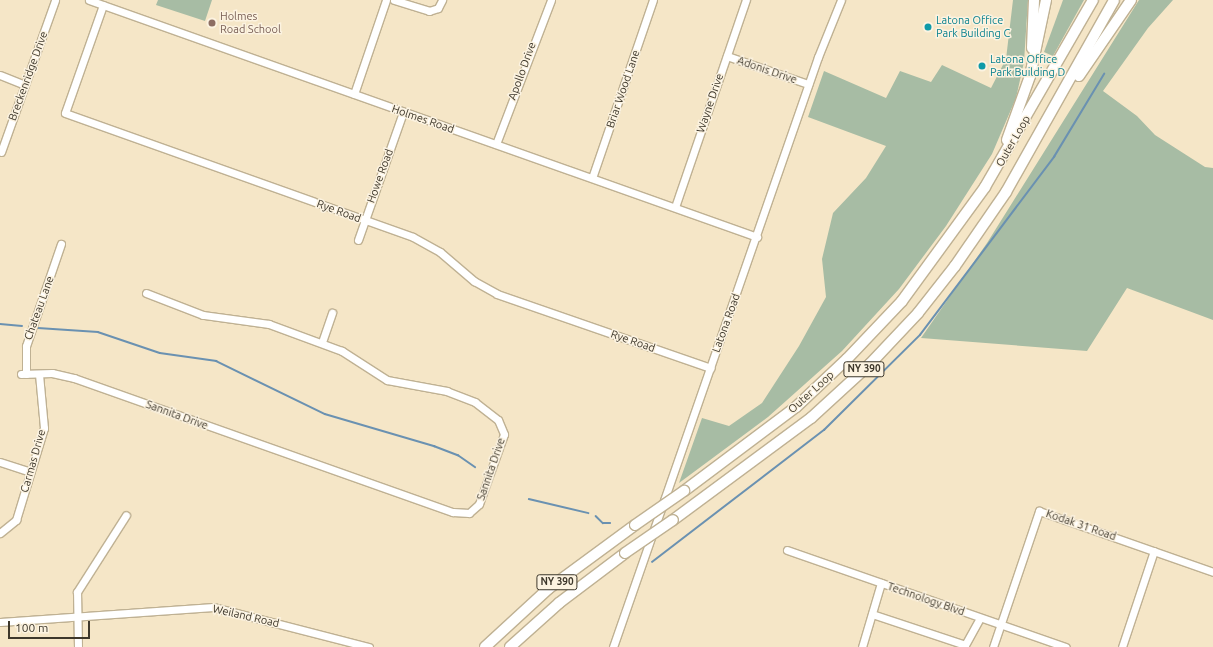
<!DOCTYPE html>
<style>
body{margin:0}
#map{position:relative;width:1213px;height:647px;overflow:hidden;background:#f5e6c7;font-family:Ubuntu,sans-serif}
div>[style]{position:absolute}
.green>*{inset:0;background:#a7bca4}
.stream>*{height:1.5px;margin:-0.75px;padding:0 0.75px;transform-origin:0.75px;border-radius:0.75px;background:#6a91b1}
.roads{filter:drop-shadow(1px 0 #bfb193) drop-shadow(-1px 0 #bfb193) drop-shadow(0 1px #bfb193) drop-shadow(0 -1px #bfb193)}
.minor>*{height:7px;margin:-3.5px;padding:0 3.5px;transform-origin:3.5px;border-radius:3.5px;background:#fff}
.highway>*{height:10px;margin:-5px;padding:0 5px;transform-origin:5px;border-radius:5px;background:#fff}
.bridges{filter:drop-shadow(1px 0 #bfb193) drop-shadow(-1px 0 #bfb193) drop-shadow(0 1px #bfb193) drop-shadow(0 -1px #bfb193)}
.highway-bridge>*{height:10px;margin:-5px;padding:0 5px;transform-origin:5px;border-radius:5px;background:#fff}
.dots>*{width:11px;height:11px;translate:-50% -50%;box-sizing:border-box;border:2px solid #fcf3e1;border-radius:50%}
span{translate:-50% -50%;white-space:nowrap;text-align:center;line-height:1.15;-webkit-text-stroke:3px #fcf3e1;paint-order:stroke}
.shield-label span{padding:1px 3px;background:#fcf3e1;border:1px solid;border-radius:3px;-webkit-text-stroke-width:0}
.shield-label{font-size:10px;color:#3d372b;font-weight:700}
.education-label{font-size:11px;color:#785e54}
.left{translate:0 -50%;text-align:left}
.culture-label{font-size:11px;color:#0d838f}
.street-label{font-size:11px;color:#3d372b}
.scale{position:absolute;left:8px;top:621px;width:82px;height:18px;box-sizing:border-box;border:2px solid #3d372b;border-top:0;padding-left:5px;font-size:12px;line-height:14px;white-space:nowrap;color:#3d372b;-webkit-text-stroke:3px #fcf3e1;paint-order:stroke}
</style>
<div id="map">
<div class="green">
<i style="clip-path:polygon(158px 0,212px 0,205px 21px,156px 5px)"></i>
<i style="clip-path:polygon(1013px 0,1028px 0,1024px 62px,1016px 98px,992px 154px,946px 226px,899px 289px,842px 351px,768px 417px,679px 483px,702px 418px,729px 426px,762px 403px,799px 346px,826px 297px,822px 259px,833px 213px,866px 178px,886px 146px,808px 117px,824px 71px,886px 98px,900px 71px,931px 82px,942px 65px,991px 88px,1006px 59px)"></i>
<i style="clip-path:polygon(1063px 0,1084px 0,1053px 56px,1044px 52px)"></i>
<i style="clip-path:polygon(1139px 0,1173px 0,1148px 28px,1103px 91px,1137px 116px,1155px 135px,1205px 167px,1213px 168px,1213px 320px,1127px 288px,1087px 351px,921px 338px,987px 243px)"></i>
</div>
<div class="stream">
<i style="left:0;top:324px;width:22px;rotate:5deg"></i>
<i style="left:38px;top:328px;width:60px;rotate:3.8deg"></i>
<i style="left:98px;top:332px;width:65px;rotate:18.7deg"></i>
<i style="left:160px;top:353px;width:57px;rotate:8.1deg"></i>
<i style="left:216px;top:361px;width:121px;rotate:25.9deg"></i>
<i style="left:325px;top:414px;width:114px;rotate:16.4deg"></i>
<i style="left:434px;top:446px;width:26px;rotate:21deg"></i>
<i style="left:458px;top:455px;width:21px;rotate:35deg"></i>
<i style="left:529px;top:499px;width:61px;rotate:13.3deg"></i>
<i style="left:596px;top:516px;width:10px;rotate:45deg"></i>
<i style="left:603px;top:523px;width:7px"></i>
<i style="left:652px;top:562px;width:217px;rotate:-37.5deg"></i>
<i style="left:824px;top:430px;width:135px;rotate:-44.7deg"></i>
<i style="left:920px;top:335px;width:223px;rotate:-53deg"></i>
<i style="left:1054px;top:157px;width:97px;rotate:-58.9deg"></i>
</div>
<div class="roads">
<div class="minor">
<i style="left:89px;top:0;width:709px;rotate:19.53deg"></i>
<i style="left:394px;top:0;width:37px;rotate:17deg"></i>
<i style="left:429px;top:11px;width:9px;rotate:-18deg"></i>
<i style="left:438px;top:8px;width:9px;rotate:-63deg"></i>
<i style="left:103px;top:5px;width:114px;rotate:109.4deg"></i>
<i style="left:65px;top:113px;width:369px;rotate:19.6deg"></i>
<i style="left:413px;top:237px;width:31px;rotate:29deg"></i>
<i style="left:440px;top:252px;width:45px;rotate:40.5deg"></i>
<i style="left:474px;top:281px;width:26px;rotate:29deg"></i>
<i style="left:497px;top:294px;width:226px;rotate:19.1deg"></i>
<i style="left:727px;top:56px;width:86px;rotate:19.1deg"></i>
<i style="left:0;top:75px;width:27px;rotate:22deg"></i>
<i style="left:354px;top:94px;width:99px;rotate:-71.2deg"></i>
<i style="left:496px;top:144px;width:154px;rotate:-69.1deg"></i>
<i style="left:1px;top:152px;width:161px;rotate:-70.4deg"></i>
<i style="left:592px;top:178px;width:188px;rotate:-71.1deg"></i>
<i style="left:675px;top:207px;width:219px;rotate:-71.1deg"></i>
<i style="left:358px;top:240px;width:136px;rotate:-70.6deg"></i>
<i style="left:322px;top:342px;width:31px;rotate:-71deg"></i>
<i style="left:21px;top:374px;width:31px;rotate:-2deg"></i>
<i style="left:52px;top:373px;width:23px;rotate:13deg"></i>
<i style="left:74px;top:378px;width:402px;rotate:19.5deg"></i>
<i style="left:453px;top:512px;width:16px;rotate:4deg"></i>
<i style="left:469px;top:513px;width:13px;rotate:-42deg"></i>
<i style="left:479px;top:504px;width:74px;rotate:-70.3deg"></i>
<i style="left:504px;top:434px;width:15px;rotate:-113deg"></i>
<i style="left:498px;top:420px;width:29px;rotate:-142deg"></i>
<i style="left:475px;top:402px;width:30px;rotate:-159deg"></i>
<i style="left:447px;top:391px;width:61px;rotate:-169.6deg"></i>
<i style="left:387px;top:380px;width:54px;rotate:-147.2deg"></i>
<i style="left:342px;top:351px;width:78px;rotate:-159.7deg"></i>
<i style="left:269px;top:324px;width:67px;rotate:-172.2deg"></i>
<i style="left:203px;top:315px;width:61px;rotate:-158.9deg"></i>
<i style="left:26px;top:374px;width:28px;rotate:-90deg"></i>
<i style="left:26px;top:346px;width:108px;rotate:-71.1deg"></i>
<i style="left:0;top:462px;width:32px;rotate:18deg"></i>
<i style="left:0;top:533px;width:21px;rotate:-39deg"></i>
<i style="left:16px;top:520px;width:96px;rotate:-73.1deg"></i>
<i style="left:44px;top:428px;width:54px;rotate:-95.3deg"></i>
<i style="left:787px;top:550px;width:295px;rotate:19.2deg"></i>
<i style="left:872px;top:614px;width:98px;rotate:18.4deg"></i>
<i style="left:965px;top:645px;width:31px;rotate:-61deg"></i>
<i style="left:0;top:622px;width:214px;rotate:-4deg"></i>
<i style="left:213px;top:607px;width:161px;rotate:14.4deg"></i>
<i style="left:78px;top:647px;width:55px;rotate:-91deg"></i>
<i style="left:77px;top:592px;width:91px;rotate:-57.5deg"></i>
<i style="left:613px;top:647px;width:625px;rotate:-70.84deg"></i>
<i style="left:818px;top:57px;width:61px;rotate:-68deg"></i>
<i style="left:862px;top:647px;width:67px;rotate:-73.5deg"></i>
<i style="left:993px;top:647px;width:144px;rotate:-71.3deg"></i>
<i style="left:1039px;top:511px;width:184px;rotate:19.3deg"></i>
<i style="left:1122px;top:647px;width:101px;rotate:-71.6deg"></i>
</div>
<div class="highway">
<i style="left:1032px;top:48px;width:48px;rotate:-87.6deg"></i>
<i style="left:1079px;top:76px;width:92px;rotate:-55.6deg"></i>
<i style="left:1007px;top:140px;width:68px;rotate:-70.2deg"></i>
<i style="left:1030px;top:76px;width:78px;rotate:-78.1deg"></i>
<i style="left:684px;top:491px;width:140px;rotate:-36.9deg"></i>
<i style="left:796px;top:407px;width:70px;rotate:-43.3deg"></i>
<i style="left:847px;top:359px;width:80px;rotate:-46.5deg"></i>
<i style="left:902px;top:301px;width:141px;rotate:-53.9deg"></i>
<i style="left:985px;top:187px;width:216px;rotate:-60deg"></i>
<i style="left:673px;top:520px;width:172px;rotate:-36.5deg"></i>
<i style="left:811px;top:418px;width:80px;rotate:-42.5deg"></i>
<i style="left:870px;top:364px;width:70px;rotate:-46.7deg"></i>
<i style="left:918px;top:313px;width:60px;rotate:-51.8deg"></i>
<i style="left:955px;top:266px;width:90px;rotate:-55.4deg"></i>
<i style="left:1006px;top:192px;width:220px;rotate:-60.6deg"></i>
<i style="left:485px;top:647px;width:86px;rotate:-42.6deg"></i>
<i style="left:548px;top:589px;width:108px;rotate:-36.3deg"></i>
<i style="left:510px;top:647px;width:66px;rotate:-41.9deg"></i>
<i style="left:559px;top:603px;width:83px;rotate:-37.1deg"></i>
</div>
</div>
<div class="bridges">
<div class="highway-bridge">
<i style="left:635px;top:525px;width:60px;rotate:-34.8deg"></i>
<i style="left:625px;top:553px;width:58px;rotate:-34.5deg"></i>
</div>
</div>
<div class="dots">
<i style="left:212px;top:23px;background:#8d6e63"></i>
<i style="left:928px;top:27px;background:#0f9aa8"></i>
<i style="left:982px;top:66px;background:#0f9aa8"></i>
</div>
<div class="shield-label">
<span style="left:864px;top:369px">NY 390</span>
<span style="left:557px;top:582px">NY 390</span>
</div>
<div class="education-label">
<span class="left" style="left:220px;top:23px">Holmes<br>Road School</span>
</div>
<div class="culture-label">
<span class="left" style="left:936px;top:27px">Latona Office<br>Park Building C</span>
<span class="left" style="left:990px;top:66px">Latona Office<br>Park Building D</span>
</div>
<div class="street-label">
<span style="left:767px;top:70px;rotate:19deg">Adonis Drive</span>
<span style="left:522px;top:71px;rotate:-70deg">Apollo Drive</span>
<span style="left:28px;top:76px;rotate:-70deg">Breckenridge Drive</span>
<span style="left:623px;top:89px;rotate:-71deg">Briar Wood Lane</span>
<span style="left:710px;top:103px;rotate:-71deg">Wayne Drive</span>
<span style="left:423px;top:119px;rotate:19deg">Holmes Road</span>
<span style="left:1013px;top:141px;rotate:-60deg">Outer Loop</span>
<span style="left:380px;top:176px;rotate:-70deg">Howe Road</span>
<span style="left:339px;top:211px;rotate:20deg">Rye Road</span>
<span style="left:39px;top:308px;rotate:-70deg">Chateau Lane</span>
<span style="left:726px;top:323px;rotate:-70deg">Latona Road</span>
<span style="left:633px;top:341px;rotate:19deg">Rye Road</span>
<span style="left:811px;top:392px;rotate:-42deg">Outer Loop</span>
<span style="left:177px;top:415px;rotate:20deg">Sannita Drive</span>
<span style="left:33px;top:461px;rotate:-74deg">Carmas Drive</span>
<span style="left:491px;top:469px;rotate:-71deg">Sannita Drive</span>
<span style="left:1081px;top:525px;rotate:19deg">Kodak 31 Road</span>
<span style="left:926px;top:599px;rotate:19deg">Technology Blvd</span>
<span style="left:246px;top:616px;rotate:13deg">Weiland Road</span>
</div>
<div class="scale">100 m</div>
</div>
